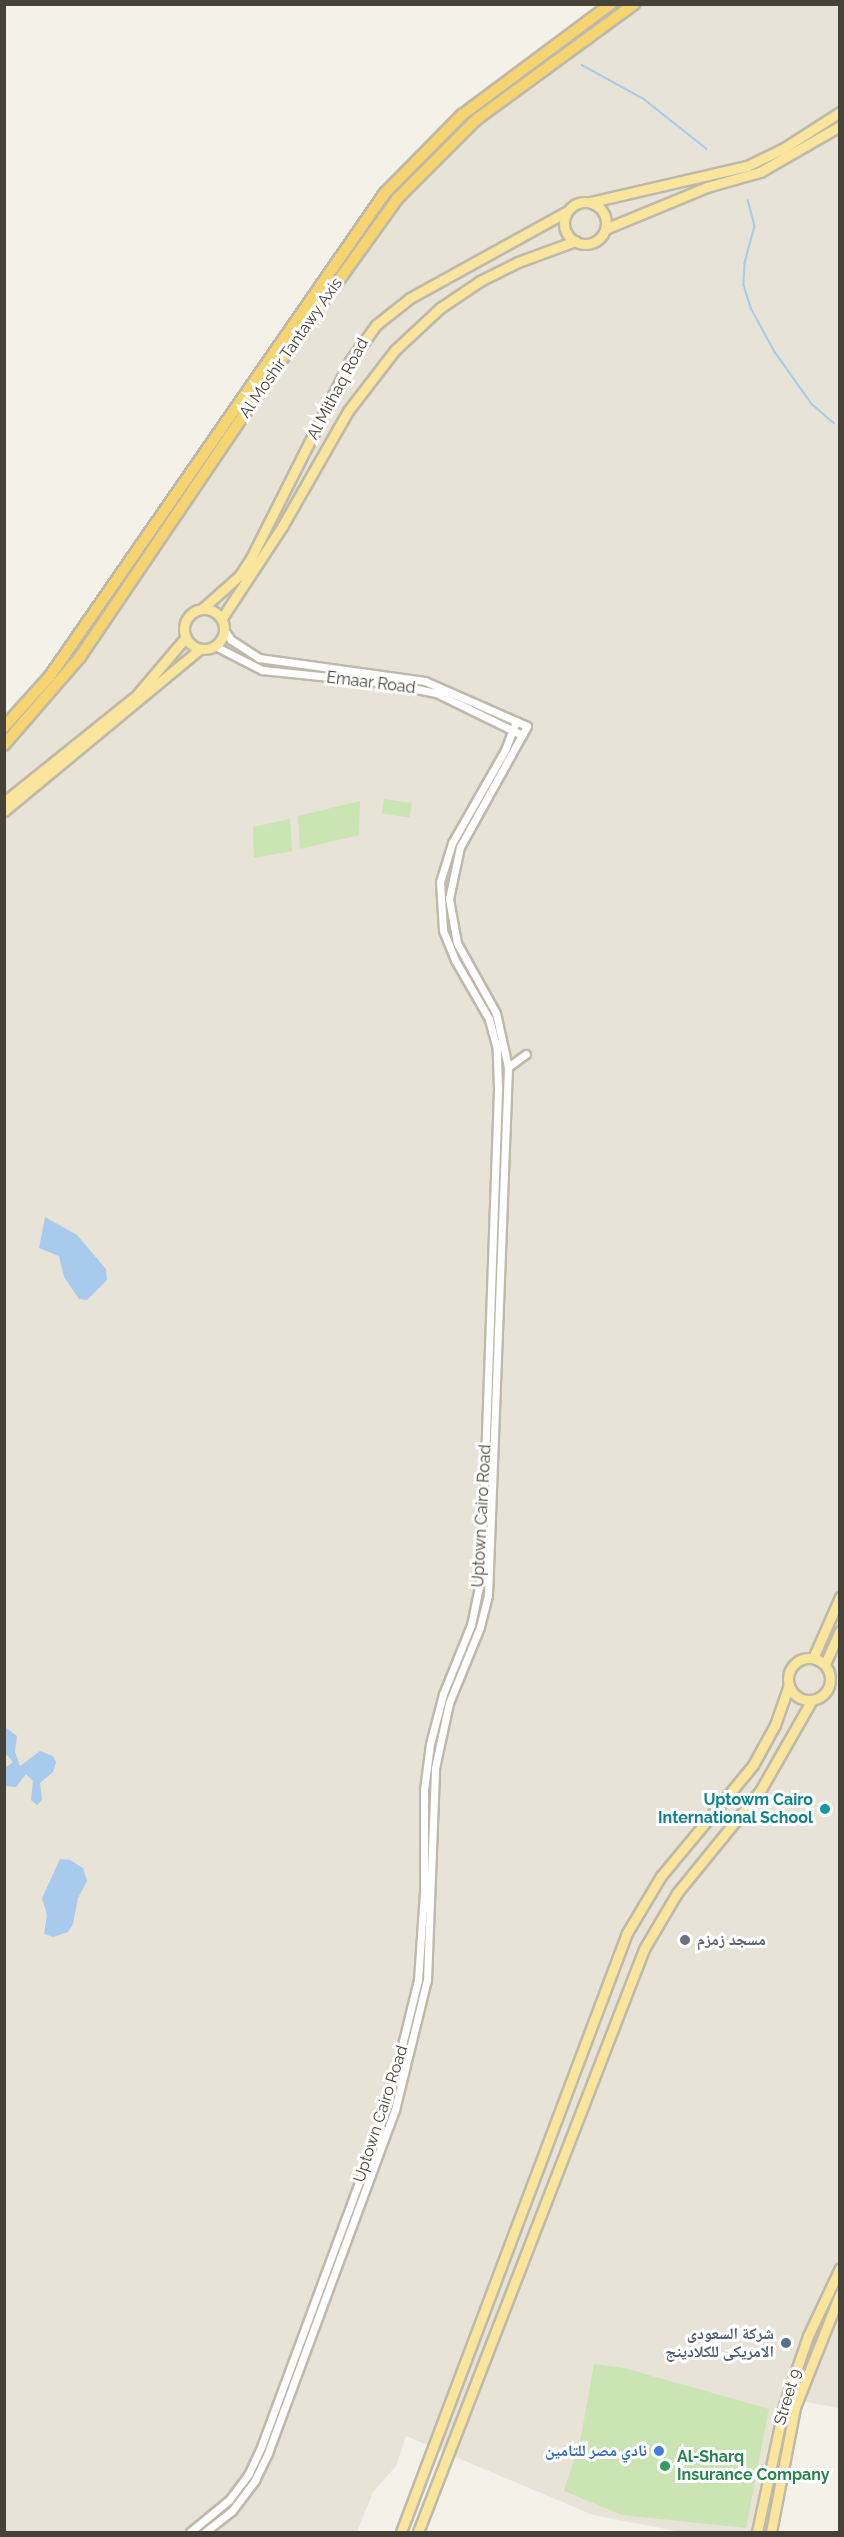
<!DOCTYPE html>
<meta charset="utf-8">
<style>
body{margin:0}
#map{position:relative;width:844px;height:2537px;overflow:hidden;background:#f3f1e8;font-family:Raleway,"Noto Naskh Arabic",sans-serif}
div>[style]{position:absolute}
.residential>*{inset:0;background:#e7e3d6}
.green>*{inset:0;background:#cae5b3;transform-origin:0 0}
.water>*{inset:0;background:#a8caec}
.stream>*{height:1.5px;margin:-0.75px;padding:0 0.75px;transform-origin:0.75px;border-radius:0.75px;background:#a8caec}
.roads{filter:drop-shadow(2px 0 #beb9ab) drop-shadow(-2px 0 #beb9ab) drop-shadow(0 2px #beb9ab) drop-shadow(0 -2px #beb9ab)}
.minor>*{height:7px;margin:-3.5px;padding:0 3.5px;transform-origin:3.5px;border-radius:3.5px;background:#fff}
.major>*{height:9px;margin:-4.5px;padding:0 4.5px;transform-origin:4.5px;border-radius:4.5px;background:#f9e69c}
.major>.ring{margin:-4.5px;padding:0;box-sizing:content-box;background:none;border:9px solid #f9e69c;border-radius:50%}
.highway>*{height:10px;margin:-5px;padding:0 5px;transform-origin:5px;border-radius:5px;background:#f6d570}
.dots>*{width:16px;height:16px;translate:-50% -50%;box-sizing:border-box;border:3px solid #fff;border-radius:50%}
span{translate:-50% -50%;white-space:nowrap;text-align:center;line-height:1.15;-webkit-text-stroke:6px #fff;paint-order:stroke}
.street-label{font-size:16px;color:#464237}
.culture-label{font-size:16px;color:#0d838f;font-weight:700}
.right{translate:-100% -50%;text-align:right}
.worship-label{font-size:16px;color:#5b616d;font-weight:700}
.left{translate:0 -50%;text-align:left}
.service-label{font-size:16px;color:#4e5e75;font-weight:700}
.shop-label{font-size:16px;color:#366cbe;font-weight:700}
.leisure-label{font-size:16px;color:#27864d;font-weight:700}
.frame{position:absolute;inset:0;border:6px solid #464237;pointer-events:none}
</style>
<div id="map">
<div class="residential">
<i style="clip-path:polygon(624px 5px,839px 5px,840px 2280px,790px 2408px,765px 2532px,681px 2532px,593px 2515px,406px 2436px,396px 2466px,373px 2492px,357px 2532px,5px 2532px,5px 734px,63px 669px,364px 232px,402px 185px,476px 113px)"></i>
<i style="clip-path:polygon(839px 2304px,839px 2408px,801px 2401px)"></i>
</div>
<div class="green">
<i style="left:384px;top:799px;width:28px;height:15px;rotate:8deg"></i>
<i style="clip-path:polygon(360px 801px,359px 835px,300px 849px,298px 816px)"></i>
<i style="clip-path:polygon(290px 819px,292px 851px,254px 858px,253px 827px)"></i>
<i style="clip-path:polygon(594px 2364px,624px 2368px,769px 2409px,746px 2528px,622px 2515px,564px 2491px,580px 2442px)"></i>
</div>
<div class="water">
<i style="clip-path:polygon(45px 1217px,77px 1235px,106px 1269px,107px 1280px,87px 1300px,79px 1299px,64px 1277px,59px 1256px,39px 1248px)"></i>
<i style="clip-path:polygon(5px 1727px,17px 1736px,15px 1752px,20px 1766px,40px 1751px,53px 1756px,56px 1762px,53px 1772px,40px 1783px,42px 1800px,37px 1805px,31px 1800px,33px 1781px,26px 1774px,16px 1787px,5px 1786px,5px 1768px,13px 1762px,5px 1753px)"></i>
<i style="clip-path:polygon(60px 1859px,70px 1860px,83px 1868px,87px 1881px,78px 1898px,73px 1924px,68px 1932px,53px 1937px,44px 1934px,47px 1915px,42px 1898px)"></i>
</div>
<div class="stream">
<i style="left:582px;top:65px;width:71px;rotate:28.7deg"></i>
<i style="left:644px;top:99px;width:80px;rotate:38.4deg"></i>
<i style="left:748px;top:200px;width:27px;rotate:75deg"></i>
<i style="left:755px;top:226px;width:39px;rotate:105deg"></i>
<i style="left:745px;top:264px;width:21px;rotate:93deg"></i>
<i style="left:744px;top:285px;width:24px;rotate:73deg"></i>
<i style="left:751px;top:308px;width:50px;rotate:61.4deg"></i>
<i style="left:775px;top:352px;width:64px;rotate:54.6deg"></i>
<i style="left:812px;top:404px;width:29px;rotate:41deg"></i>
</div>
<div class="roads">
<div class="minor">
<i style="left:215px;top:646px;width:53px;rotate:27.1deg"></i>
<i style="left:262px;top:670px;width:126px;rotate:5.9deg"></i>
<i style="left:387px;top:683px;width:50px;rotate:11.5deg"></i>
<i style="left:436px;top:693px;width:96px;rotate:26deg"></i>
<i style="left:508px;top:1067px;width:22px;rotate:-36deg"></i>
<i style="left:190px;top:2532px;width:50px;rotate:-39.4deg"></i>
<i style="left:229px;top:2500px;width:31px;rotate:-53deg"></i>
<i style="left:248px;top:2475px;width:31px;rotate:-65deg"></i>
<i style="left:261px;top:2447px;width:364px;rotate:-69.7deg"></i>
<i style="left:387px;top:2106px;width:130px;rotate:-76.2deg"></i>
<i style="left:418px;top:1980px;width:89px;rotate:-86.1deg"></i>
<i style="left:424px;top:1891px;width:101px;rotate:-90deg"></i>
<i style="left:424px;top:1790px;width:46px;rotate:-82.6deg"></i>
<i style="left:430px;top:1744px;width:52px;rotate:-75.4deg"></i>
<i style="left:443px;top:1694px;width:74px;rotate:-67.9deg"></i>
<i style="left:471px;top:1625px;width:49px;rotate:-78.2deg"></i>
<i style="left:481px;top:1577px;width:490px;rotate:-88deg"></i>
<i style="left:498px;top:1087px;width:38px;rotate:-92deg"></i>
<i style="left:497px;top:1049px;width:31px;rotate:-105deg"></i>
<i style="left:489px;top:1019px;width:68px;rotate:-120deg"></i>
<i style="left:455px;top:960px;width:32px;rotate:-112deg"></i>
<i style="left:443px;top:930px;width:48px;rotate:-93.6deg"></i>
<i style="left:440px;top:882px;width:41px;rotate:-72.9deg"></i>
<i style="left:452px;top:843px;width:107px;rotate:-60.3deg"></i>
<i style="left:505px;top:750px;width:31px;rotate:-69deg"></i>
<i style="left:205px;top:2532px;width:34px;rotate:-38deg"></i>
<i style="left:232px;top:2511px;width:39px;rotate:-53deg"></i>
<i style="left:255px;top:2480px;width:30px;rotate:-64deg"></i>
<i style="left:268px;top:2453px;width:366px;rotate:-69.7deg"></i>
<i style="left:395px;top:2110px;width:134px;rotate:-76.2deg"></i>
<i style="left:427px;top:1980px;width:212px;rotate:-87.8deg"></i>
<i style="left:435px;top:1768px;width:66px;rotate:-77.8deg"></i>
<i style="left:449px;top:1703px;width:82px;rotate:-67.8deg"></i>
<i style="left:480px;top:1627px;width:33px;rotate:-76deg"></i>
<i style="left:488px;top:1595px;width:528px;rotate:-87.83deg"></i>
<i style="left:508px;top:1067px;width:55px;rotate:-102.5deg"></i>
<i style="left:496px;top:1013px;width:80px;rotate:-119.1deg"></i>
<i style="left:457px;top:943px;width:45px;rotate:-100.3deg"></i>
<i style="left:449px;top:899px;width:53px;rotate:-78.1deg"></i>
<i style="left:460px;top:847px;width:138px;rotate:-61deg"></i>
<i style="left:527px;top:726px;width:111px;rotate:-156.2deg"></i>
<i style="left:425px;top:681px;width:168px;rotate:-172.1deg"></i>
<i style="left:259px;top:658px;width:33px;rotate:-147deg"></i>
<i style="left:231px;top:640px;width:11px;rotate:-124deg"></i>
</div>
<div class="major">
<i class="ring" style="left:564px;top:202px;width:33px;height:33px"></i>
<i style="left:591px;top:202px;width:160px;rotate:-13deg"></i>
<i style="left:747px;top:166px;width:41px;rotate:-25.9deg"></i>
<i style="left:784px;top:148px;width:67px;rotate:-32.7deg"></i>
<i style="left:605px;top:229px;width:110px;rotate:-22.4deg"></i>
<i style="left:707px;top:187px;width:55px;rotate:-15.8deg"></i>
<i style="left:760px;top:172px;width:92px;rotate:-29.9deg"></i>
<i style="left:203px;top:608px;width:50px;rotate:-41.7deg"></i>
<i style="left:240px;top:575px;width:20px;rotate:-57deg"></i>
<i style="left:251px;top:558px;width:220px;rotate:-63.3deg"></i>
<i style="left:350px;top:361px;width:44px;rotate:-54.2deg"></i>
<i style="left:376px;top:325px;width:43px;rotate:-38.5deg"></i>
<i style="left:410px;top:298px;width:178px;rotate:-28.9deg"></i>
<i class="ring" style="left:184px;top:609px;width:31px;height:31px"></i>
<i style="left:222px;top:618px;width:111px;rotate:-56.7deg"></i>
<i style="left:283px;top:525px;width:131px;rotate:-60.3deg"></i>
<i style="left:348px;top:411px;width:77px;rotate:-52.4deg"></i>
<i style="left:395px;top:350px;width:62px;rotate:-43deg"></i>
<i style="left:440px;top:308px;width:48px;rotate:-34deg"></i>
<i style="left:480px;top:281px;width:42px;rotate:-26.6deg"></i>
<i style="left:518px;top:262px;width:61px;rotate:-20.2deg"></i>
<i style="left:4px;top:802px;width:169px;rotate:-38.8deg"></i>
<i style="left:136px;top:696px;width:77px;rotate:-49.7deg"></i>
<i style="left:4px;top:811px;width:254px;rotate:-39.6deg"></i>
<i class="ring" style="left:788px;top:1658px;width:33px;height:33px"></i>
<i style="left:813px;top:1658px;width:67px;rotate:-66.1deg"></i>
<i style="left:825px;top:1664px;width:36px;rotate:-66deg"></i>
<i style="left:401px;top:2532px;width:640px;rotate:-69.33deg"></i>
<i style="left:627px;top:1933px;width:66px;rotate:-59.2deg"></i>
<i style="left:661px;top:1876px;width:144px;rotate:-50.3deg"></i>
<i style="left:753px;top:1765px;width:46px;rotate:-61.2deg"></i>
<i style="left:775px;top:1725px;width:42px;rotate:-70.7deg"></i>
<i style="left:418px;top:2532px;width:625px;rotate:-68.81deg"></i>
<i style="left:644px;top:1949px;width:65px;rotate:-59.5deg"></i>
<i style="left:677px;top:1893px;width:132px;rotate:-50.9deg"></i>
<i style="left:760px;top:1791px;width:105px;rotate:-60.3deg"></i>
<i style="left:757px;top:2532px;width:129px;rotate:-77.9deg"></i>
<i style="left:784px;top:2406px;width:74px;rotate:-71.1deg"></i>
<i style="left:808px;top:2336px;width:75px;rotate:-64.8deg"></i>
<i style="left:771px;top:2532px;width:127px;rotate:-79.1deg"></i>
<i style="left:795px;top:2407px;width:122px;rotate:-68.3deg"></i>
</div>
<div class="highway">
<i style="left:4px;top:727px;width:69px;rotate:-48deg"></i>
<i style="left:50px;top:676px;width:588px;rotate:-55.26deg"></i>
<i style="left:385px;top:193px;width:110px;rotate:-45.4deg"></i>
<i style="left:462px;top:115px;width:186px;rotate:-36.7deg"></i>
<i style="left:4px;top:745px;width:116px;rotate:-49.2deg"></i>
<i style="left:80px;top:657px;width:356px;rotate:-55.9deg"></i>
<i style="left:280px;top:362px;width:201px;rotate:-54.3deg"></i>
<i style="left:397px;top:199px;width:113px;rotate:-45deg"></i>
<i style="left:477px;top:119px;width:195px;rotate:-36.2deg"></i>
</div>
</div>
<div class="dots">
<i style="left:825px;top:1809px;background:#0f9aa8"></i>
<i style="left:685px;top:1940px;background:#6b7280"></i>
<i style="left:786px;top:2343px;background:#5c6f8a"></i>
<i style="left:659px;top:2451px;background:#3f7fe0"></i>
<i style="left:665px;top:2466px;background:#2e9e5b"></i>
</div>
<div class="street-label">
<span style="left:291px;top:348px;rotate:-55deg">Al Moshir Tantawy Axis</span>
<span style="left:338px;top:389px;rotate:-62deg">Al Mithaq Road</span>
<span style="left:371px;top:683px;rotate:7deg">Emaar Road</span>
<span style="left:482px;top:1516px;rotate:-87deg">Uptown Cairo Road</span>
<span style="left:381px;top:2114px;rotate:-72deg">Uptown Cairo Road</span>
<span style="left:788px;top:2397px;rotate:-73deg">Street 9</span>
</div>
<div class="culture-label">
<span class="right" style="left:813px;top:1809px">Uptowm Cairo<br>International School</span>
</div>
<div class="worship-label">
<span class="left" style="left:697px;top:1940px">مسجد زمزم</span>
</div>
<div class="service-label">
<span class="right" style="left:774px;top:2343px">شركة السعودى<br>الامريكى للكلادينج</span>
</div>
<div class="shop-label">
<span class="right" style="left:647px;top:2451px">نادي مصر للتامين</span>
</div>
<div class="leisure-label">
<span class="left" style="left:677px;top:2466px">Al-Sharq<br>Insurance Company</span>
</div>
<div class="frame"></div>
</div>
